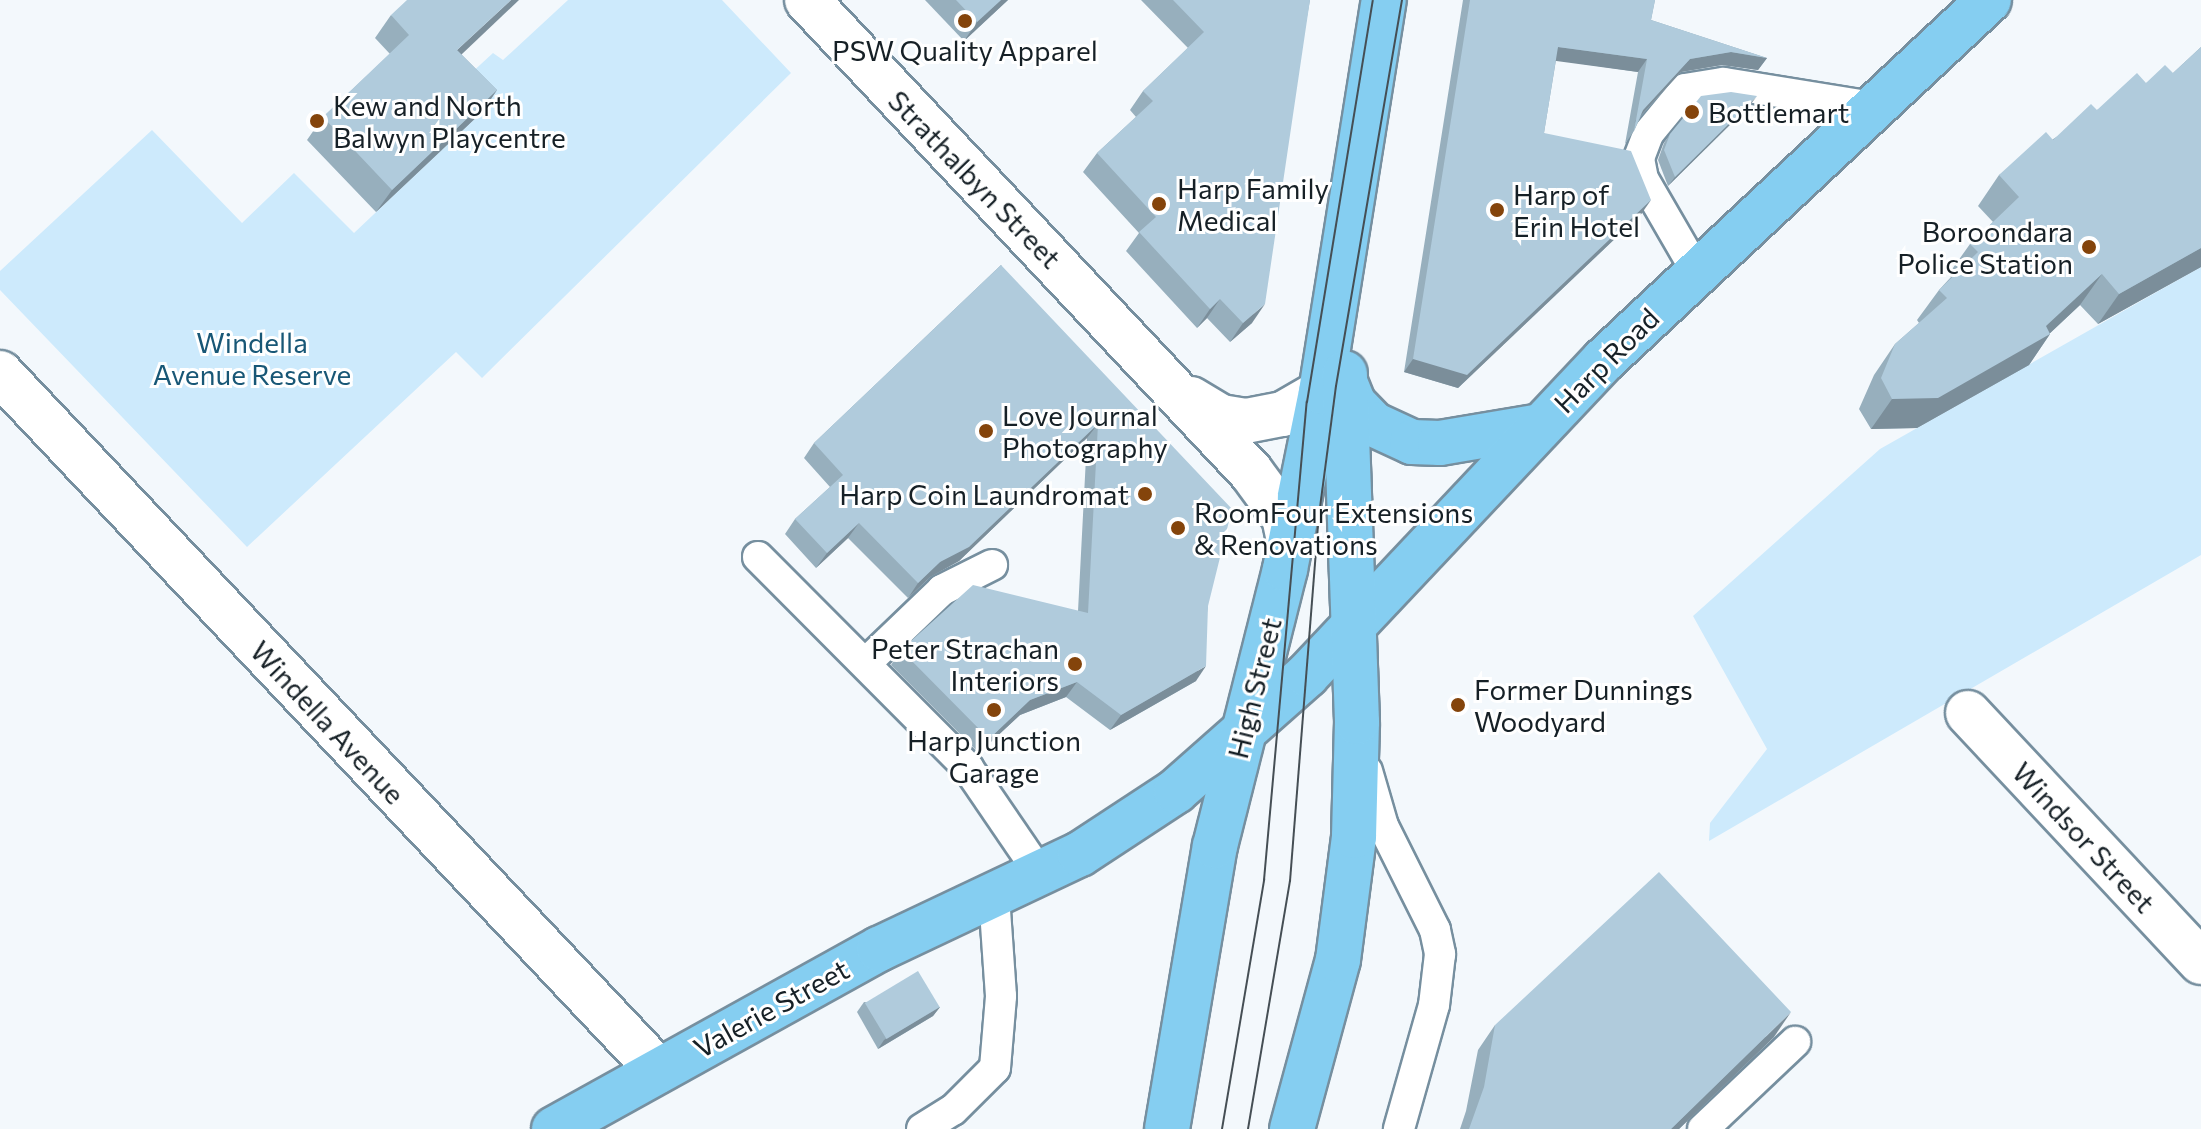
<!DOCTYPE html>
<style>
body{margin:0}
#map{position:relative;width:2201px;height:1129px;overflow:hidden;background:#f3f8fc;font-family:Commissioner,sans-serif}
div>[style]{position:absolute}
.green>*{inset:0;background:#cdeafc}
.roads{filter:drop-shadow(2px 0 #768f9f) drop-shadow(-2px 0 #768f9f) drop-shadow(0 2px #768f9f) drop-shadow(0 -2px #768f9f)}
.service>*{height:30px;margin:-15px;padding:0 15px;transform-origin:15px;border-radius:15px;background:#fff}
.minor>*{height:44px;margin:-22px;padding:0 22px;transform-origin:22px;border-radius:22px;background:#fff}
.primary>*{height:44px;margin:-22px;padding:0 22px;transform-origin:22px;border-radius:22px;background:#85cef1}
.tram>*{height:2px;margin:-1px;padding:0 1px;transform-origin:1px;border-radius:1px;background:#454e54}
.wall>*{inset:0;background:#97afbd}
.shaded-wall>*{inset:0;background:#7b8e9a}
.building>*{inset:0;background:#b0cbdc;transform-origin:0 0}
.dots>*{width:22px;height:22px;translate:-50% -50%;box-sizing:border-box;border:4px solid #fff;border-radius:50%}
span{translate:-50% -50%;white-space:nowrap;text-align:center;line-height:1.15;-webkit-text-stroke:6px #fff;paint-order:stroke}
.poi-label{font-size:28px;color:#162026}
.left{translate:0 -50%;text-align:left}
.right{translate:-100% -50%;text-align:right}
.street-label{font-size:28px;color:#162026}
.park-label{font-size:28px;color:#185776}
</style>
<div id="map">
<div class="green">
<i style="clip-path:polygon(568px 0,722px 0,791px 73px,482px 378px,456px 352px,247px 547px,0 290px,0 271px,152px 130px,242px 223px,294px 173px,354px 233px,481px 113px,456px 87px,493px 53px,503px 60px)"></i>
<i style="clip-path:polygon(2201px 267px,2201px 555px,1709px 841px,1710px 823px,1767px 749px,1693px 616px,1880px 449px)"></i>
</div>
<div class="roads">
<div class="service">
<i style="left:1697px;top:272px;width:108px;rotate:-120.1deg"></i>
<i style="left:1643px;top:179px;width:21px;rotate:-101deg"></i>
<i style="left:1639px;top:158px;width:26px;rotate:-69deg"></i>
<i style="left:1648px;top:134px;width:58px;rotate:-50.6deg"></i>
<i style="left:1685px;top:89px;width:39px;rotate:-9deg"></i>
<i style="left:1724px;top:83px;width:150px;rotate:9.2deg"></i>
<i style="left:758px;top:557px;width:298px;rotate:45.1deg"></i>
<i style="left:968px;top:768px;width:130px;rotate:55.7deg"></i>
<i style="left:867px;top:662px;width:104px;rotate:-43.8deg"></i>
<i style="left:942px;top:590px;width:56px;rotate:-26.6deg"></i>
<i style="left:1367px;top:771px;width:57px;rotate:73.8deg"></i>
<i style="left:1383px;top:826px;width:116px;rotate:63.4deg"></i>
<i style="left:1435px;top:930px;width:25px;rotate:78deg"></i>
<i style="left:1440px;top:954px;width:51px;rotate:96.7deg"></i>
<i style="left:1434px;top:1005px;width:129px;rotate:105.8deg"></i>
<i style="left:922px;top:1129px;width:36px;rotate:-32deg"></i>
<i style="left:953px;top:1110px;width:59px;rotate:-45deg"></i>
<i style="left:995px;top:1068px;width:72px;rotate:-85.2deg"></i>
<i style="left:1001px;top:996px;width:100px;rotate:-94deg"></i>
<i style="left:1703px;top:1129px;width:127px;rotate:-43.4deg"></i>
</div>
<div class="minor">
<i style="left:807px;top:0;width:648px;rotate:46.75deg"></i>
<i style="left:1251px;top:472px;width:56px;rotate:53.7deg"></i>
<i style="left:1284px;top:517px;width:29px;rotate:78deg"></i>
<i style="left:0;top:373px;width:959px;rotate:46.65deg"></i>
<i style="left:1191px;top:399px;width:35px;rotate:31deg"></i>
<i style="left:1221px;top:417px;width:25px;rotate:9deg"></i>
<i style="left:1246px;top:421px;width:38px;rotate:-11deg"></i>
<i style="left:1283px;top:414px;width:44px;rotate:-30.1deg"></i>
<i style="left:1968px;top:713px;width:341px;rotate:46.9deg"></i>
</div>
<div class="primary">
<i style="left:1345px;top:382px;width:24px;rotate:68deg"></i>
<i style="left:1354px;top:404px;width:28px;rotate:46deg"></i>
<i style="left:1373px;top:424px;width:43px;rotate:24.8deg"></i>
<i style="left:1412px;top:442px;width:28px;rotate:2deg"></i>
<i style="left:1440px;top:443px;width:101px;rotate:-9.6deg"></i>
<i style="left:554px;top:1129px;width:372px;rotate:-29deg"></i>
<i style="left:879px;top:949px;width:222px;rotate:-25.3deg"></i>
<i style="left:1080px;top:854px;width:115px;rotate:-33.3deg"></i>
<i style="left:1176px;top:791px;width:175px;rotate:-41.5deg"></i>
<i style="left:1307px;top:675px;width:433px;rotate:-46.7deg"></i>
<i style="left:1604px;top:360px;width:527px;rotate:-43.08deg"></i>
<i style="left:1167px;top:1129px;width:287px;rotate:-80.4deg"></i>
<i style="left:1215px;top:846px;width:286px;rotate:-75.8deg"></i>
<i style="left:1285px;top:569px;width:181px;rotate:-78.5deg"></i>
<i style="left:1321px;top:392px;width:397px;rotate:-80.9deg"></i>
<i style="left:1292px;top:1129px;width:175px;rotate:-74.8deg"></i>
<i style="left:1338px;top:960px;width:125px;rotate:-82.6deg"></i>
<i style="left:1354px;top:836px;width:114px;rotate:-88.5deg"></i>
<i style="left:1357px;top:722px;width:349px;rotate:-92deg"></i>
</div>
</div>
<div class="tram">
<i style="left:1222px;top:1129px;width:253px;rotate:-80.4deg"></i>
<i style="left:1264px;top:880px;width:480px;rotate:-84.9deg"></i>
<i style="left:1307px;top:402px;width:407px;rotate:-80.7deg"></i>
<i style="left:1248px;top:1129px;width:252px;rotate:-80.4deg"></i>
<i style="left:1290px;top:881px;width:367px;rotate:-85.5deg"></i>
<i style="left:1319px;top:515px;width:130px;rotate:-82.5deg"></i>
<i style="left:1336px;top:386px;width:392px;rotate:-80.3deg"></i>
</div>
<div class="wall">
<i style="clip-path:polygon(925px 0,1008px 0,964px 41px)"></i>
<i style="clip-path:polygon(1141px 0,1310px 0,1252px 323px,1230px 342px,1207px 318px,1197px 328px,1126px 251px,1139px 233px,1083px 172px,1097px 153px,1136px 117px,1130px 110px,1143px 91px,1188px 48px)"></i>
<i style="clip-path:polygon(1463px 0,1655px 0,1651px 20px,1767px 58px,1758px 70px,1722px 65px,1681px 72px,1641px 116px,1634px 131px,1625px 144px,1638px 72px,1556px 60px,1544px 133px,1642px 213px,1458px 388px,1404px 372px)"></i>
<i style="clip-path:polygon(391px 15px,461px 54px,497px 90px,482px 112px,376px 212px,307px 140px,323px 117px,390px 54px,375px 38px)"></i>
<i style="clip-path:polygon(2201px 47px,2201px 267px,2098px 324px,2080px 305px,2050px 333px,2050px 334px,2029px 365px,1917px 428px,1871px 429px,1859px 409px,1874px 375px,1895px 344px,1919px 323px,1917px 320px,1939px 290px,1951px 277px,1948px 275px,1970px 244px,1993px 222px,1978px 206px,1999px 175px,2097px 110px,2146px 83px,2173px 73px)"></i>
<i style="clip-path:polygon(1750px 105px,1668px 186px,1658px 160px,1664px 143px,1670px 134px)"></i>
<i style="clip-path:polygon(1001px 265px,1208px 606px,1196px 681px,1110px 730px,1066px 697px,1020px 715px,979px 753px,891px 665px,901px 650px,1078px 611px,1087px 438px,959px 561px,930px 577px,908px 598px,848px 538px,816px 568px,785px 534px,795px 519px,830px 487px,804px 458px,814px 443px)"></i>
<i style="clip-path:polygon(864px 1002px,940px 1007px,933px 1016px,878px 1049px,857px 1012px)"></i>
<i style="clip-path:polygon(1495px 1025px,1774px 1037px,1679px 1129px,1460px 1129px,1466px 1111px,1478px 1050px)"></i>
</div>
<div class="shaded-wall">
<i style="clip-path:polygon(511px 0,519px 0,442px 73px,457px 50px)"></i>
<i style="clip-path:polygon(1001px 0,1008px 0,964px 41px,977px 22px)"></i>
<i style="clip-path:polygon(1558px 47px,1647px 59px,1638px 72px,1549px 60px)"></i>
<i style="clip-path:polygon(1731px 52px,1767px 58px,1758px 70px,1722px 65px,1681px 72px,1634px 123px,1643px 110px,1690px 59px)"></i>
<i style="clip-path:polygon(497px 90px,482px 112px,376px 212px,392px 190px)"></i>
<i style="clip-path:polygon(1757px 96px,1750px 105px,1668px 186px,1675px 177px)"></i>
<i style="clip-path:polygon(1651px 200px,1642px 213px,1458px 388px,1404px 372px,1413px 359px)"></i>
<i style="clip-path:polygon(2201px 248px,2201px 267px,2098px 324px,2119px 294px)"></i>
<i style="clip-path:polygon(2102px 274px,2080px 305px,2046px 337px,2050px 334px,2029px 365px,1917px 428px,1871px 429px,1892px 399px)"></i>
<i style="clip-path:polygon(1220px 299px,1207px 318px,1197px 328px,1210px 309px)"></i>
<i style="clip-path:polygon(1265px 304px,1252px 323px,1230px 342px,1243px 323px)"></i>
<i style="clip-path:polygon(1098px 424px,1087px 438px,959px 561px,930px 577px,908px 598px,918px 583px,940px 562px)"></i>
<i style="clip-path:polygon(859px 523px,848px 538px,816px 568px,827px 553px)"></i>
<i style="clip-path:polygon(1206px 666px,1196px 681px,1110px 730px,1121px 715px)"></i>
<i style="clip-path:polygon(1077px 682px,1066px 697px,1020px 715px,979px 753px,989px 739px,1030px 700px)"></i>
<i style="clip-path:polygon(940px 1007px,933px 1016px,878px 1049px,884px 1040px)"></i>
<i style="clip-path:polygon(1791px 1012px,1774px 1037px,1679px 1129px,1671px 1129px)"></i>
</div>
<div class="building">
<i style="clip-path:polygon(407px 0,511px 0,457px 50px,497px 90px,392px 190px,323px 117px,409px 35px,391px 15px)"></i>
<i style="clip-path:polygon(956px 0,1001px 0,977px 22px)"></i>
<i style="clip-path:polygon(1173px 0,1310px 0,1265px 304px,1243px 323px,1220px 299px,1210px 309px,1139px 232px,1156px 217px,1097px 153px,1153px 101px,1143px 91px,1204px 32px)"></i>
<i style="clip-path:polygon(1470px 0,1655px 0,1651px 20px,1767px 58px,1731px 52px,1690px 59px,1643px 110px,1634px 131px,1647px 59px,1558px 47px,1544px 133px,1631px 151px,1651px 200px,1467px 375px,1413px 359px)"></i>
<i style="clip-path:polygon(2201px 47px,2201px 248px,2119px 294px,2102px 274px,2046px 326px,2050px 334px,1938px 398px,1892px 399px,1881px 378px,1895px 344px,1947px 298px,1939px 290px,1978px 252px,1970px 244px,2019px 197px,1999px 175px,2046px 132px,2053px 140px,2091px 104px,2097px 110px,2137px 73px,2146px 83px,2165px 65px,2173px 73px)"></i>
<i style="clip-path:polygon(1731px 92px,1757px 96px,1675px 177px,1664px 150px,1670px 134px,1701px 96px)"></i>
<i style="clip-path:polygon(1001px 265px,1232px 509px,1208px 606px,1206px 666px,1121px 715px,1077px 682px,1030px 700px,989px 739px,901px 650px,973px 585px,1088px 613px,1098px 424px,969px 547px,940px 562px,918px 583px,859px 523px,827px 553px,795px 519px,843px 475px,814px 443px)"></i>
<i style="clip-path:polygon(1659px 872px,1791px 1012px,1671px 1129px,1469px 1129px,1484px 1087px,1495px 1025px)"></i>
<i style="left:918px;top:971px;width:42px;height:62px;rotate:59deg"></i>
</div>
<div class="dots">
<i style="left:965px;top:21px;background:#84440b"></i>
<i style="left:1692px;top:112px;background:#84440b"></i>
<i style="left:317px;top:121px;background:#84440b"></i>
<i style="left:1159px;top:204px;background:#84440b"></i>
<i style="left:1497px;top:210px;background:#84440b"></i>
<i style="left:2089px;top:247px;background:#84440b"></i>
<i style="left:986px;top:431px;background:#84440b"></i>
<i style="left:1145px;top:494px;background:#84440b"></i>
<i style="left:1178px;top:528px;background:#84440b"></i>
<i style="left:1075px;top:664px;background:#84440b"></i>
<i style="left:1458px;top:705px;background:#84440b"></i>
<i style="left:994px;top:710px;background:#84440b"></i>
</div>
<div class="poi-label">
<span style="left:965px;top:50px">PSW Quality Apparel</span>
<span class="left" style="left:333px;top:121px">Kew and North<br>Balwyn Playcentre</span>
<span class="left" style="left:1708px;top:112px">Bottlemart</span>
<span class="left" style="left:1177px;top:204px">Harp Family<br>Medical</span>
<span class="left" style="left:1513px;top:210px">Harp of<br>Erin Hotel</span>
<span class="right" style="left:2073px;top:247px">Boroondara<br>Police Station</span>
<span class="left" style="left:1002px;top:431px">Love Journal<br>Photography</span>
<span class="right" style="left:1129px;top:494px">Harp Coin Laundromat</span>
<span class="left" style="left:1194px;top:528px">RoomFour Extensions<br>&amp; Renovations</span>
<span class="right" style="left:1059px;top:664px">Peter Strachan<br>Interiors</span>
<span class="left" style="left:1474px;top:705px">Former Dunnings<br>Woodyard</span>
<span style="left:994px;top:756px">Harp Junction<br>Garage</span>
</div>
<div class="street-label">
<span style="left:975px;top:179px;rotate:46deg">Strathalbyn Street</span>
<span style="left:1606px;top:360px;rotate:-45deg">Harp Road</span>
<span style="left:1254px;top:688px;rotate:-76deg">High Street</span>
<span style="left:328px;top:722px;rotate:47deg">Windella Avenue</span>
<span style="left:2084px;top:837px;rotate:47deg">Windsor Street</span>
<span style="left:771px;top:1008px;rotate:-29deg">Valerie Street</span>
</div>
<div class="park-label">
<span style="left:252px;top:358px">Windella<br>Avenue Reserve</span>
</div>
</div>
